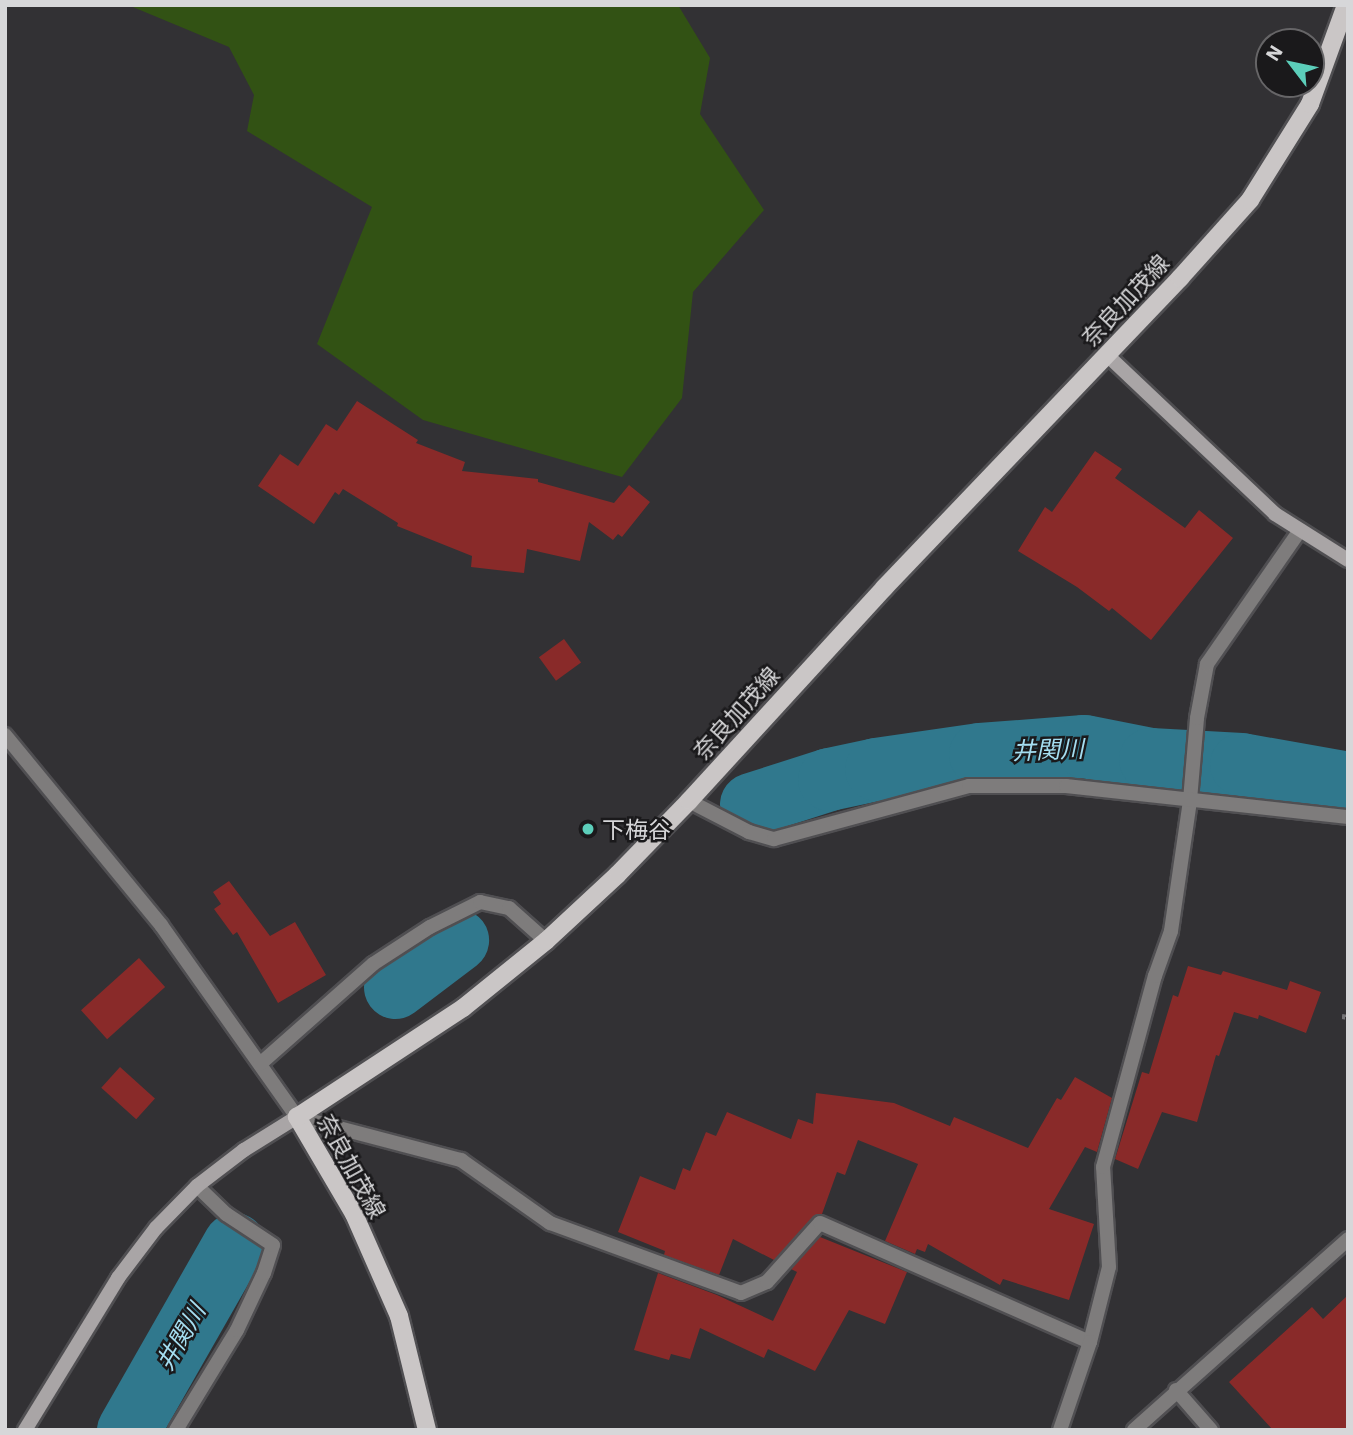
<!DOCTYPE html>
<meta charset="utf-8">
<style>
body{margin:0}
#map{position:relative;width:1353px;height:1435px;overflow:hidden;background:#323134;font-family:"IBM Plex Sans","Noto Sans JP",sans-serif}
div>[style]{position:absolute}
.green>*{inset:0;background:#325214}
.river>*{height:63px;margin:-31.5px;padding:0 31.5px;transform-origin:31.5px;border-radius:31.5px;background:#30788d}
.building>*{inset:0;background:#892a29;transform-origin:0 0}
.path>*{height:4.5px;margin-top:-2.25px;transform-origin:0;background:repeating-linear-gradient(90deg,#747376 0 3.5px,transparent 0 7px)}
.roads{filter:drop-shadow(2px 0 #504f52) drop-shadow(-2px 0 #504f52) drop-shadow(0 2px #504f52) drop-shadow(0 -2px #504f52)}
.street>*{height:14px;margin:-7px;padding:0 7px;transform-origin:7px;border-radius:7px;background:#7e7c7c}
.secondary>*{height:14px;margin:-7px;padding:0 7px;transform-origin:7px;border-radius:7px;background:#a9a5a6}
.primary>*{height:18px;margin:-9px;padding:0 9px;transform-origin:9px;border-radius:9px;background:#cac6c6}
.dots>*{width:19px;height:19px;translate:-50% -50%;box-sizing:border-box;border:4px solid #1a191b;border-radius:50%}
span{translate:-50% -50%;white-space:nowrap;text-align:center;line-height:1.15;-webkit-text-stroke:5px #1a191b;paint-order:stroke}
.street-label{font-size:23px;color:#d7d7d9}
.poi-label{font-size:23px;color:#d7d7d9}
.left{translate:0 -50%;text-align:left}
.water-label{font-size:24px;color:#a5def1;font-style:italic}
.frame{position:absolute;inset:0;border:7px solid #d7d7d9;pointer-events:none}
.north{position:absolute;left:1255px;top:28px;width:70px;height:70px;box-sizing:border-box;background:#1a191b;border:2px solid #666567;border-radius:50%;rotate:302deg;font-size:19px;font-weight:700;line-height:28px;text-align:center;color:#d7d7d9}
.north::after{content:'';display:block;margin:auto;width:24px;height:32px;background:#5cceba;clip-path:polygon(50% 0,100% 100%,50% 72%,0 100%)}
</style>
<div id="map">
<div class="green">
<i style="clip-path:polygon(128px 5px,678px 5px,710px 58px,700px 114px,764px 210px,693px 292px,682px 398px,622px 477px,423px 420px,317px 344px,372px 207px,247px 131px,254px 95px,229px 47px)"></i>
</div>
<div class="river">
<i style="left:751px;top:804px;width:82px;rotate:-17.8deg"></i>
<i style="left:829px;top:779px;width:48px;rotate:-12deg"></i>
<i style="left:876px;top:769px;width:105px;rotate:-8.2deg"></i>
<i style="left:980px;top:754px;width:104px;rotate:-4.4deg"></i>
<i style="left:1084px;top:746px;width:67px;rotate:11.1deg"></i>
<i style="left:1150px;top:759px;width:91px;rotate:3.1deg"></i>
<i style="left:1241px;top:764px;width:109px;rotate:10.1deg"></i>
<i style="left:395px;top:987px;width:78px;rotate:-37.2deg"></i>
<i style="left:128px;top:1430px;width:214px;rotate:-60.3deg"></i>
</div>
<div class="building">
<i style="clip-path:polygon(357px 401px,418px 440px,416px 443px,465px 462px,462px 471px,538px 479px,538px 482px,614px 503px,629px 485px,650px 502px,622px 537px,618px 534px,613px 540px,589px 522px,580px 561px,527px 549px,524px 573px,471px 567px,472px 556px,397px 526px,398px 523px,343px 489px,339px 495px,335px 492px,314px 524px,258px 486px,280px 454px,298px 466px,326px 424px,337px 431px)"></i>
<i style="clip-path:polygon(1095px 451px,1122px 469px,1115px 478px,1185px 528px,1199px 510px,1233px 538px,1151px 640px,1112px 608px,1109px 611px,1077px 587px,1018px 551px,1045px 507px,1052px 512px)"></i>
<i style="left:564px;top:639px;width:29px;height:31px;rotate:54deg"></i>
<i style="clip-path:polygon(229px 881px,270px 936px,295px 922px,326px 975px,278px 1003px,237px 932px,233px 935px,214px 909px,221px 904px,213px 892px)"></i>
<i style="left:139px;top:958px;width:39px;height:78px;rotate:48deg"></i>
<i style="clip-path:polygon(1188px 966px,1221px 975px,1223px 971px,1287px 990px,1290px 981px,1321px 992px,1306px 1033px,1259px 1015px,1258px 1019px,1234px 1012px,1219px 1056px,1216px 1055px,1197px 1122px,1162px 1112px,1138px 1169px,1115px 1159px,1142px 1072px,1149px 1074px,1173px 995px,1178px 997px)"></i>
<i style="left:120px;top:1067px;width:47px;height:28px;rotate:42deg"></i>
<i style="clip-path:polygon(1075px 1077px,1112px 1098px,1097px 1152px,1085px 1147px,1049px 1209px,1094px 1224px,1069px 1300px,1003px 1279px,1000px 1285px,928px 1244px,925px 1252px,917px 1249px,915px 1254px,885px 1241px,918px 1164px,858px 1140px,845px 1175px,837px 1172px,822px 1214px,813px 1217px,774px 1260px,733px 1239px,719px 1275px,664px 1255px,665px 1251px,618px 1232px,640px 1176px,675px 1190px,683px 1168px,690px 1171px,706px 1132px,716px 1136px,727px 1112px,791px 1139px,798px 1119px,813px 1124px,816px 1093px,894px 1103px,950px 1126px,954px 1117px,1028px 1148px,1057px 1098px,1061px 1100px)"></i>
<i style="clip-path:polygon(820px 1237px,907px 1272px,885px 1324px,849px 1310px,815px 1371px,768px 1349px,764px 1358px,700px 1328px,690px 1359px,671px 1354px,669px 1360px,634px 1350px,658px 1273px,717px 1295px,773px 1321px,797px 1272px,791px 1269px)"></i>
<i style="clip-path:polygon(1348px 1295px,1348px 1430px,1273px 1430px,1229px 1382px,1312px 1307px,1323px 1319px)"></i>
</div>
<div class="path">
<i style="left:1342px;top:1016px;width:6px;rotate:9deg"></i>
</div>
<div class="roads">
<div class="street">
<i style="left:5px;top:735px;width:246px;rotate:50.6deg"></i>
<i style="left:161px;top:925px;width:235px;rotate:54.7deg"></i>
<i style="left:297px;top:1117px;width:170px;rotate:14.7deg"></i>
<i style="left:461px;top:1160px;width:109px;rotate:35.3deg"></i>
<i style="left:550px;top:1223px;width:203px;rotate:20.1deg"></i>
<i style="left:741px;top:1293px;width:28px;rotate:-23deg"></i>
<i style="left:767px;top:1282px;width:79px;rotate:-48.1deg"></i>
<i style="left:820px;top:1223px;width:295px;rotate:23.8deg"></i>
<i style="left:1090px;top:1342px;width:77px;rotate:-75.8deg"></i>
<i style="left:1109px;top:1267px;width:100px;rotate:-93.4deg"></i>
<i style="left:1103px;top:1167px;width:198px;rotate:-74.8deg"></i>
<i style="left:1155px;top:976px;width:48px;rotate:-70.4deg"></i>
<i style="left:1171px;top:931px;width:132px;rotate:-81.7deg"></i>
<i style="left:1190px;top:800px;width:82px;rotate:-85.1deg"></i>
<i style="left:1197px;top:718px;width:55px;rotate:-79.5deg"></i>
<i style="left:1207px;top:664px;width:163px;rotate:-55.2deg"></i>
<i style="left:689px;top:801px;width:68px;rotate:27.3deg"></i>
<i style="left:749px;top:832px;width:26px;rotate:16deg"></i>
<i style="left:774px;top:839px;width:202px;rotate:-15.2deg"></i>
<i style="left:969px;top:786px;width:97px"></i>
<i style="left:1066px;top:786px;width:284px;rotate:6.3deg"></i>
<i style="left:260px;top:1064px;width:151px;rotate:-41.5deg"></i>
<i style="left:373px;top:964px;width:68px;rotate:-33deg"></i>
<i style="left:430px;top:927px;width:56px;rotate:-26.6deg"></i>
<i style="left:480px;top:902px;width:30px;rotate:12deg"></i>
<i style="left:509px;top:908px;width:50px;rotate:41.7deg"></i>
<i style="left:1176px;top:1390px;width:53px;rotate:48.8deg"></i>
<i style="left:176px;top:1430px;width:117px;rotate:-58.6deg"></i>
<i style="left:237px;top:1330px;width:63px;rotate:-64.7deg"></i>
<i style="left:264px;top:1273px;width:29px;rotate:-72deg"></i>
<i style="left:273px;top:1245px;width:56px;rotate:-146.6deg"></i>
<i style="left:226px;top:1214px;width:40px;rotate:-136deg"></i>
<i style="left:1060px;top:1430px;width:93px;rotate:-71.2deg"></i>
<i style="left:1134px;top:1430px;width:287px;rotate:-41.7deg"></i>
</div>
<div class="secondary">
<i style="left:1107px;top:355px;width:231px;rotate:43.4deg"></i>
<i style="left:1275px;top:514px;width:86px;rotate:32.2deg"></i>
<i style="left:25px;top:1430px;width:178px;rotate:-58.5deg"></i>
<i style="left:118px;top:1278px;width:63px;rotate:-52.8deg"></i>
<i style="left:156px;top:1228px;width:59px;rotate:-45.7deg"></i>
<i style="left:197px;top:1186px;width:59px;rotate:-37.5deg"></i>
<i style="left:244px;top:1150px;width:62px;rotate:-31.9deg"></i>
</div>
<div class="primary">
<i style="left:427px;top:1430px;width:117px;rotate:-103.8deg"></i>
<i style="left:399px;top:1316px;width:111px;rotate:-113.8deg"></i>
<i style="left:354px;top:1214px;width:113px;rotate:-120.4deg"></i>
<i style="left:297px;top:1117px;width:199px;rotate:-33.3deg"></i>
<i style="left:463px;top:1008px;width:107px;rotate:-38.9deg"></i>
<i style="left:546px;top:941px;width:98px;rotate:-42.9deg"></i>
<i style="left:618px;top:874px;width:102px;rotate:-45.8deg"></i>
<i style="left:689px;top:801px;width:289px;rotate:-47.5deg"></i>
<i style="left:884px;top:588px;width:429px;rotate:-46.3deg"></i>
<i style="left:1180px;top:278px;width:105px;rotate:-48.1deg"></i>
<i style="left:1250px;top:200px;width:113px;rotate:-58deg"></i>
<i style="left:1310px;top:104px;width:105px;rotate:-70deg"></i>
</div>
</div>
<div class="dots">
<i style="left:588px;top:829px;background:#5cceba"></i>
</div>
<div class="street-label">
<span style="left:1125px;top:300px;rotate:-47deg">奈良加茂線</span>
<span style="left:736px;top:713px;rotate:-48deg">奈良加茂線</span>
<span style="left:352px;top:1166px;rotate:61deg">奈良加茂線</span>
</div>
<div class="poi-label">
<span class="left" style="left:602px;top:829px">下梅谷</span>
</div>
<div class="water-label">
<span style="left:1048px;top:750px;rotate:-2deg">井関川</span>
<span style="left:181px;top:1337px;rotate:-60deg">井関川</span>
</div>
<div class="frame"></div>
<div class="north">N</div>
</div>
